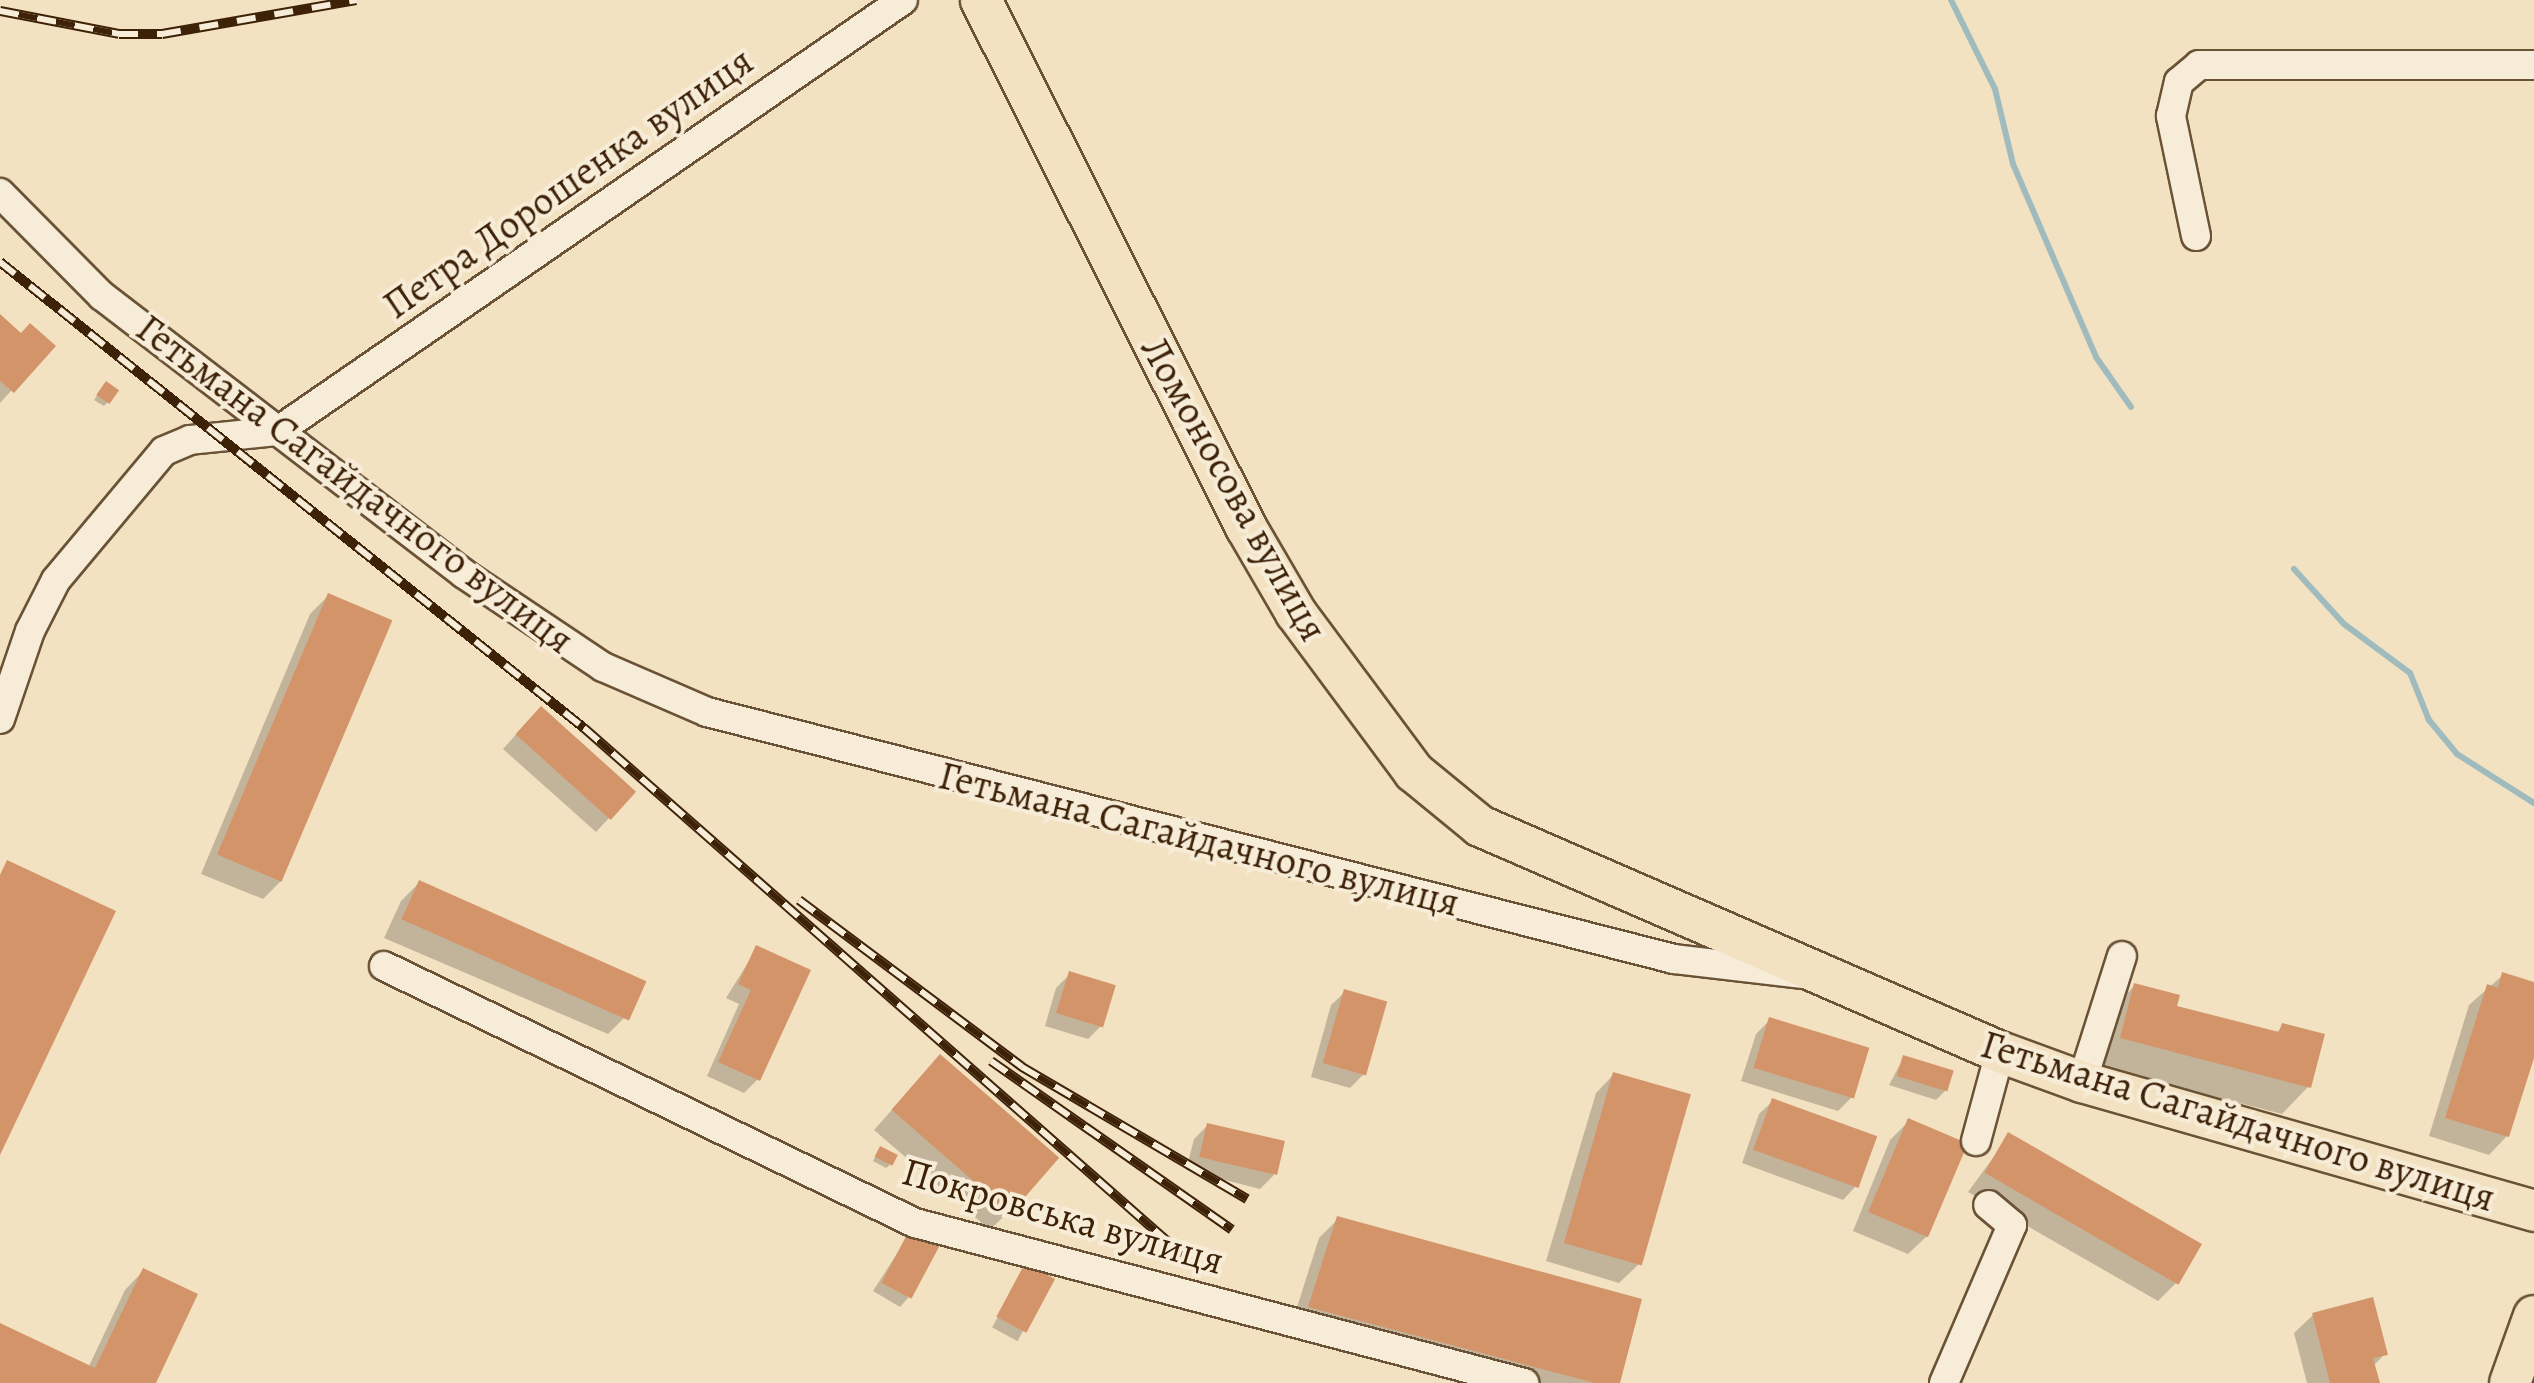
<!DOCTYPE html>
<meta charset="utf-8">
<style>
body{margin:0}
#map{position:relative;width:2534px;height:1383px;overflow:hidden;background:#f3e2c2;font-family:Alegreya,serif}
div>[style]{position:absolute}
.shadow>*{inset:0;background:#0003;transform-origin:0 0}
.stream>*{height:6px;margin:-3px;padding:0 3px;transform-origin:3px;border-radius:3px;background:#a0bbbd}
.building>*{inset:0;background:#d49469;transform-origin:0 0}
.roads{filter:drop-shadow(2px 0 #6a5236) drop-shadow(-2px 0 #6a5236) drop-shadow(0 2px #6a5236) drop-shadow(0 -2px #6a5236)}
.minor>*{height:28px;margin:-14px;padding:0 14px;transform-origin:14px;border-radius:14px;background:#f7ecd7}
.highway>*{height:40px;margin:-20px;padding:0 20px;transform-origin:20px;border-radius:20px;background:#f3e2c2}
.rail>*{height:10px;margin-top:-5px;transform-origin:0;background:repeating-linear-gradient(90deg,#f7ecd7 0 19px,#3d2208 0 38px);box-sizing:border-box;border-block:2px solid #3d2208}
span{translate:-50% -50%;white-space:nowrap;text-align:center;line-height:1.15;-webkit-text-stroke:8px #f7ecd7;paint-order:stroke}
.street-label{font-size:40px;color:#3d2208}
</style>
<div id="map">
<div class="shadow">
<i style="clip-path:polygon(0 318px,20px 336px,52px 346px,0 403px)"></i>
<i style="clip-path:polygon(103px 387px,107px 403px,104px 406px,94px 400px)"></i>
<i style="clip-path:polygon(328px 596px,281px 881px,263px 899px,201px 874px,310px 614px)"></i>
<i style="clip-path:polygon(527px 722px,609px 818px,596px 832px,503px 749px)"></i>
<i style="clip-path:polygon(419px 883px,626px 1016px,608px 1034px,384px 938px,401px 901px)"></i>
<i style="clip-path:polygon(757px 948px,758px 1079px,744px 1093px,707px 1076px,739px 1004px,726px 998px)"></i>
<i style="clip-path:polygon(1070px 974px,1102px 1025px,1088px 1039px,1045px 1026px,1056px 988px)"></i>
<i style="clip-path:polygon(2503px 975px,2534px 984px,2534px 1049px,2507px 1136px,2489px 1155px,2429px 1136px,2469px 1005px)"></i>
<i style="clip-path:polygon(2135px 985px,2174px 1008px,2275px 1034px,2283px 1026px,2309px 1086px,2282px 1114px,2094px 1065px,2108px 1013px)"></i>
<i style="clip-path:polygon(1345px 992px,1364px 1074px,1350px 1088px,1311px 1077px,1331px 1005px)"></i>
<i style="clip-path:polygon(1770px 1020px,1852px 1097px,1838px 1111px,1741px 1081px,1756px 1034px)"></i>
<i style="clip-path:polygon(1904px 1057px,1945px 1091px,1936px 1100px,1889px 1085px)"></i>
<i style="clip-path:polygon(1614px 1074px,1638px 1265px,1619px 1283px,1546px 1261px,1596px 1093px)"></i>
<i style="clip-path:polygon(922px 1076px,1008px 1212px,990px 1230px,874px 1130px)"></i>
<i style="clip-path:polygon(1773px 1101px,1856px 1186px,1843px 1200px,1742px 1163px,1759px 1114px)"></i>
<i style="clip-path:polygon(1909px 1121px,1927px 1236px,1908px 1254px,1853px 1231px,1890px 1140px)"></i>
<i style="clip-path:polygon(1208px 1125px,1274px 1175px,1260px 1189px,1186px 1170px,1194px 1139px)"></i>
<i style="clip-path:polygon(2009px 1136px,2176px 1283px,2158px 1301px,1968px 1192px)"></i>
<i style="clip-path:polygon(877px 1153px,890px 1165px,886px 1168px,873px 1161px)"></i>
<i style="clip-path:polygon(1338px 1219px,1618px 1383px,1509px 1383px,1291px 1326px,1319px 1238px)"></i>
<i style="clip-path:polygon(911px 1232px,908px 1298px,900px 1307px,873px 1291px)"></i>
<i style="left:1026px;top:1266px;width:29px;height:70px;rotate:29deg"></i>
<i style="clip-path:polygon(143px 1271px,153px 1383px,0 1383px,0 1326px,88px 1368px,125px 1290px)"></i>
<i style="clip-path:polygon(2313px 1315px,2385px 1354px,2373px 1366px,2377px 1383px,2307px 1383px,2294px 1333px)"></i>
</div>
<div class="stream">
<i style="left:1951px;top:0;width:99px;rotate:63.7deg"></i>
<i style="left:1995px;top:89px;width:77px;rotate:76.5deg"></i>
<i style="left:2013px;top:164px;width:210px;rotate:66.7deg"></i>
<i style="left:2096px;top:357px;width:61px;rotate:55deg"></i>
<i style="left:2294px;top:569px;width:74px;rotate:47.7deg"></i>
<i style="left:2344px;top:624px;width:82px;rotate:36.6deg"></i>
<i style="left:2410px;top:673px;width:51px;rotate:68deg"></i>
<i style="left:2429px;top:720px;width:44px;rotate:50.5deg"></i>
<i style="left:2457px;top:754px;width:91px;rotate:32.5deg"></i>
</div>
<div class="building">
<i style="clip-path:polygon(0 314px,21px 333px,30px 323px,56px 346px,14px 393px,0 381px)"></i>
<i style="left:106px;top:381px;width:16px;height:17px;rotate:35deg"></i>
<i style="left:328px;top:593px;width:70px;height:284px;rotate:23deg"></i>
<i style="left:541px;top:706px;width:128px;height:38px;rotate:42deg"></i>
<i style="clip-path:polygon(7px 860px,116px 911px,0 1155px,0 875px)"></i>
<i style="left:419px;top:880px;width:249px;height:43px;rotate:24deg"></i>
<i style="clip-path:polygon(756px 945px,811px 970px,760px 1081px,718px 1062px,751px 990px,738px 984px)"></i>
<i style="left:1069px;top:971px;width:49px;height:44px;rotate:17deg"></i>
<i style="clip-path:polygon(2502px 972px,2534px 982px,2534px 1058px,2509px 1137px,2445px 1118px,2487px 984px,2498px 988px)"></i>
<i style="clip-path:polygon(2134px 983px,2180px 995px,2177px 1006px,2279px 1032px,2282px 1023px,2325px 1034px,2311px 1088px,2120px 1038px)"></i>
<i style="left:1344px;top:989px;width:45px;height:77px;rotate:16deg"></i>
<i style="left:1769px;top:1017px;width:105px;height:53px;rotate:17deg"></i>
<i style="left:940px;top:1054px;width:158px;height:74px;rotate:41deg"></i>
<i style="left:1903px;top:1055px;width:53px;height:22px;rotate:17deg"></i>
<i style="left:1613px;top:1072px;width:81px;height:178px;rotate:16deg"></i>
<i style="left:1772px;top:1098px;width:112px;height:55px;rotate:20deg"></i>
<i style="left:1908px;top:1118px;width:65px;height:102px;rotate:23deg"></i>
<i style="left:1207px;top:1123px;width:80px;height:35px;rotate:13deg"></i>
<i style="left:2008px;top:1132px;width:224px;height:47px;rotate:30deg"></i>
<i style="left:880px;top:1146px;width:20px;height:12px;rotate:27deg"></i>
<i style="clip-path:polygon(1337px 1216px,1642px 1299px,1620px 1383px,1595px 1383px,1308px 1307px)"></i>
<i style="left:910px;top:1229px;width:34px;height:61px;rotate:28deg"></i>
<i style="left:1025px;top:1263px;width:34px;height:61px;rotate:28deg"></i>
<i style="clip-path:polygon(143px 1268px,198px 1294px,156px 1383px,0 1383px,0 1323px,95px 1368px)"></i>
<i style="clip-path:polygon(2373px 1297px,2388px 1355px,2373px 1358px,2380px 1383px,2330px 1383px,2312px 1313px)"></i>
</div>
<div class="roads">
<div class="minor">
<i style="left:0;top:193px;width:145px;rotate:45.3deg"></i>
<i style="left:102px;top:296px;width:456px;rotate:37.5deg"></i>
<i style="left:464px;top:574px;width:167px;rotate:33.8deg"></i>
<i style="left:603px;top:667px;width:113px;rotate:23.4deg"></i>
<i style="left:707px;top:712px;width:998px;rotate:14.33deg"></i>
<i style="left:1674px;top:959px;width:129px;rotate:6.7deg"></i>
<i style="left:2196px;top:236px;width:123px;rotate:-101.8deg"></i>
<i style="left:2171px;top:116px;width:35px;rotate:-77deg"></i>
<i style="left:2179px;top:82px;width:26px;rotate:-40deg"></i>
<i style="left:2199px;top:65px;width:335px"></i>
<i style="left:0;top:719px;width:93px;rotate:-71.2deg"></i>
<i style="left:30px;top:631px;width:57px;rotate:-63deg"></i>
<i style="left:56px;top:580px;width:168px;rotate:-50.1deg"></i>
<i style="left:164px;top:451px;width:28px;rotate:-23deg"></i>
<i style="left:190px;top:440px;width:88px;rotate:-5.8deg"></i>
<i style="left:278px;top:431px;width:759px;rotate:-34.59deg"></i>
<i style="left:384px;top:966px;width:590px;rotate:25.83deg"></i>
<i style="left:915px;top:1223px;width:630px;rotate:14.72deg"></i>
<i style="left:2082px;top:1082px;width:132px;rotate:-72.4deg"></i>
<i style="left:1976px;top:1141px;width:92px;rotate:-74.9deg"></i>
<i style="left:1944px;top:1383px;width:172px;rotate:-66.7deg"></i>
<i style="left:2012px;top:1225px;width:31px;rotate:-140deg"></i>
</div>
<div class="highway">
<i style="left:981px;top:0;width:590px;rotate:63.3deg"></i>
<i style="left:1246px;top:527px;width:99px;rotate:59.8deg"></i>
<i style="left:1296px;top:613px;width:198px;rotate:53.4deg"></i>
<i style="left:1414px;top:772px;width:85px;rotate:39.3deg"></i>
<i style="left:1480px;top:826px;width:567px;rotate:23.49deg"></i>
<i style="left:2000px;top:1052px;width:87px;rotate:20.1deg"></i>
<i style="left:2082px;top:1082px;width:470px;rotate:15.9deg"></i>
<i style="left:2510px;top:1383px;width:71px;rotate:-70.3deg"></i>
</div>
</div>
<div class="rail">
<i style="left:0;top:11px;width:121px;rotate:10.9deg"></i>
<i style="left:119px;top:34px;width:43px"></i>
<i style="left:162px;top:34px;width:197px;rotate:-9.9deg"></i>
<i style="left:0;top:262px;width:747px;rotate:38.59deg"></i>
<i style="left:584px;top:728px;width:808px;rotate:41.34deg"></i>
<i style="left:799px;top:900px;width:279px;rotate:36.8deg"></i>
<i style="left:1022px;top:1067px;width:261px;rotate:30.4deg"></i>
<i style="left:991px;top:1061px;width:294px;rotate:35deg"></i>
</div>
<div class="street-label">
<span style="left:568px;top:183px;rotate:-35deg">Петра Дорошенка вулиця</span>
<span style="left:355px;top:484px;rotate:37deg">Гетьмана Сагайдачного вулиця</span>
<span style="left:1234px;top:489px;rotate:61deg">Ломоносова вулиця</span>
<span style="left:1199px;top:839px;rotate:14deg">Гетьмана Сагайдачного вулиця</span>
<span style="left:2238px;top:1121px;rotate:17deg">Гетьмана Сагайдачного вулиця</span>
<span style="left:1063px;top:1216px;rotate:16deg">Покровська вулиця</span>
</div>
</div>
